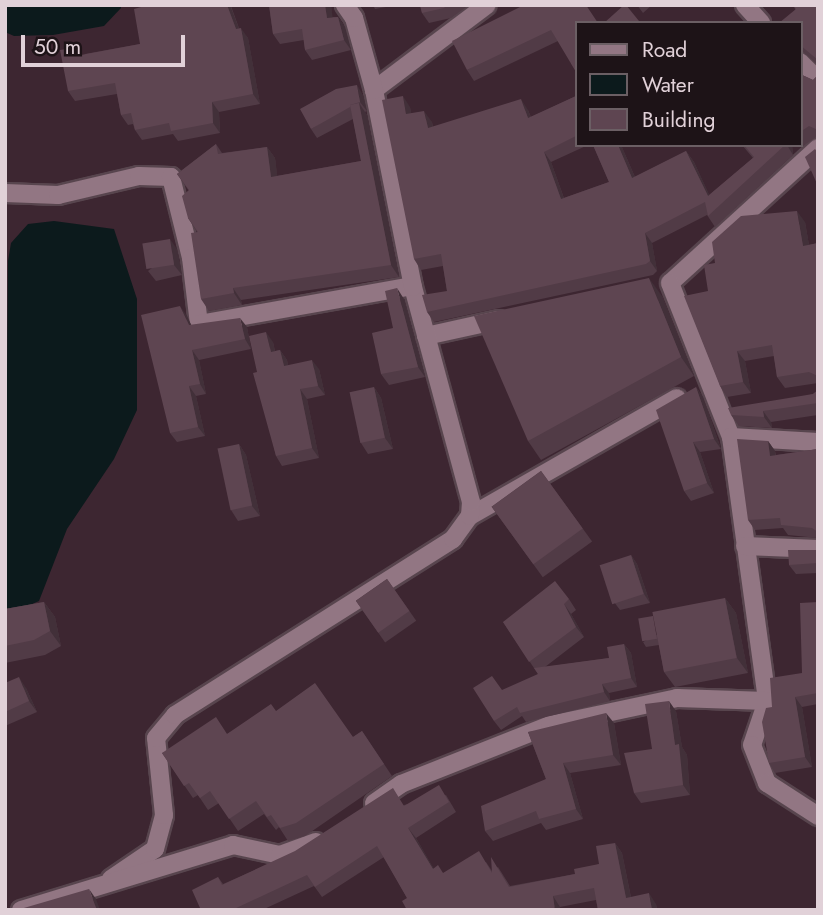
<!DOCTYPE html>
<style>
body{margin:0}
#map{position:relative;width:823px;height:915px;overflow:hidden;background:#3d2631;font-family:Jost,sans-serif}
div>[style]{position:absolute}
.water>*{inset:0;background:#0c1a1c}
.roads{filter:drop-shadow(2px 0 #58454e) drop-shadow(-2px 0 #58454e) drop-shadow(0 2px #58454e) drop-shadow(0 -2px #58454e)}
.minor>*{height:18px;margin:-9px;padding:0 9px;transform-origin:9px;border-radius:9px;background:#927683}
.wall>*{inset:0;background:#513b46;transform-origin:0 0}
.shaded-wall>*{inset:0;background:#423039}
.building>*{inset:0;background:#5e4551;transform-origin:0 0}
span{translate:-50% -50%;white-space:nowrap;text-align:center;line-height:1.15;-webkit-text-stroke:5px #1d1317;paint-order:stroke}
.frame{position:absolute;inset:0;border:7px solid #e1d1d8;pointer-events:none}
.legend{position:absolute;left:575px;top:21px;width:228px;height:126px;box-sizing:border-box;background:#1d1317;border:2px solid #6b5f64;margin:0;padding:9px 12px;list-style:none;font-size:21px;color:#e1d1d8}
.legend li{display:flex;align-items:center;gap:14px;height:35px}
.legend b{width:35px;border:2px solid #6b5f64}
.scale{position:absolute;left:21px;top:35px;width:164px;height:32px;box-sizing:border-box;border:4px solid #e1d1d8;border-top:0;padding-left:9px;font-size:21px;line-height:24px;white-space:nowrap;color:#e1d1d8;-webkit-text-stroke:5px #1d1317;paint-order:stroke}
</style>
<div id="map">
<div class="water">
<i style="clip-path:polygon(5px 5px,121px 5px,121px 8px,104px 26px,53px 35px,14px 36px,5px 32px)"></i>
<i style="clip-path:polygon(54px 221px,114px 229px,137px 299px,137px 410px,114px 459px,67px 529px,39px 601px,5px 616px,8px 261px,11px 243px,28px 224px)"></i>
</div>
<div class="roads">
<div class="minor">
<i style="left:745px;top:5px;width:24px;rotate:48deg"></i>
<i style="left:800px;top:62px;width:25px;rotate:45deg"></i>
<i style="left:374px;top:90px;width:141px;rotate:-37deg"></i>
<i style="left:818px;top:148px;width:200px;rotate:137.6deg"></i>
<i style="left:670px;top:283px;width:166px;rotate:68.4deg"></i>
<i style="left:731px;top:437px;width:266px;rotate:82.2deg"></i>
<i style="left:767px;top:701px;width:46px;rotate:108.8deg"></i>
<i style="left:752px;top:745px;width:41px;rotate:68.5deg"></i>
<i style="left:767px;top:783px;width:61px;rotate:32.9deg"></i>
<i style="left:5px;top:193px;width:53px;rotate:2.2deg"></i>
<i style="left:58px;top:195px;width:83px;rotate:-13.2deg"></i>
<i style="left:139px;top:176px;width:32px;rotate:2deg"></i>
<i style="left:171px;top:177px;width:83px;rotate:76.1deg"></i>
<i style="left:191px;top:258px;width:66px;rotate:83.1deg"></i>
<i style="left:199px;top:324px;width:216px;rotate:-10.1deg"></i>
<i style="left:426px;top:336px;width:75px;rotate:-12.4deg"></i>
<i style="left:731px;top:437px;width:87px;rotate:3.3deg"></i>
<i style="left:470px;top:516px;width:238px;rotate:-29.7deg"></i>
<i style="left:745px;top:546px;width:73px;rotate:2.4deg"></i>
<i style="left:374px;top:803px;width:33px;rotate:-35deg"></i>
<i style="left:401px;top:784px;width:160px;rotate:-21.6deg"></i>
<i style="left:550px;top:725px;width:130px;rotate:-12deg"></i>
<i style="left:677px;top:698px;width:90px;rotate:1.9deg"></i>
<i style="left:111px;top:879px;width:53px;rotate:-34.3deg"></i>
<i style="left:155px;top:849px;width:35px;rotate:-75deg"></i>
<i style="left:164px;top:815px;width:77px;rotate:-95.9deg"></i>
<i style="left:156px;top:738px;width:30px;rotate:-50deg"></i>
<i style="left:175px;top:715px;width:329px;rotate:-32.3deg"></i>
<i style="left:453px;top:539px;width:29px;rotate:-54deg"></i>
<i style="left:470px;top:516px;width:14px;rotate:-86deg"></i>
<i style="left:471px;top:502px;width:223px;rotate:-105.1deg"></i>
<i style="left:413px;top:287px;width:201px;rotate:-101.2deg"></i>
<i style="left:374px;top:90px;width:75px;rotate:-105.5deg"></i>
<i style="left:354px;top:18px;width:16px;rotate:-125deg"></i>
<i style="left:21px;top:910px;width:222px;rotate:-17deg"></i>
<i style="left:233px;top:845px;width:48px;rotate:12deg"></i>
<i style="left:280px;top:855px;width:38px;rotate:-20deg"></i>
</div>
</div>
<div class="wall">
<i style="clip-path:polygon(148px 5px,233px 5px,231px 6px,239px 28px,248px 38px,260px 104px,219px 112px,220px 133px,178px 141px,173px 134px,142px 140px,135px 130px,133px 124px,128px 125px,121px 115px,117px 94px,75px 101px,68px 91px,85px 54px,140px 44px)"></i>
<i style="clip-path:polygon(269px 5px,331px 5px,332px 17px,338px 17px,345px 27px,351px 50px,312px 60px,305px 50px,304px 40px,280px 44px,273px 34px)"></i>
<i style="clip-path:polygon(373px 5px,397px 5px,375px 9px)"></i>
<i style="clip-path:polygon(420px 5px,469px 5px,451px 18px,429px 23px,422px 13px)"></i>
<i style="clip-path:polygon(587px 5px,558px 41px,474px 81px,467px 70px)"></i>
<i style="clip-path:polygon(637px 5px,652px 5px,643px 13px)"></i>
<i style="clip-path:polygon(793px 5px,818px 5px,818px 65px,800px 49px,800px 23px,795px 9px)"></i>
<i style="clip-path:polygon(800px 74px,813px 80px,818px 75px,818px 137px,816px 137px,803px 146px,800px 143px)"></i>
<i style="clip-path:polygon(363px 95px,367px 111px,365px 112px,367px 115px,399px 277px,241px 300px,242px 305px,209px 311px,201px 299px,197px 232px,188px 218px,189px 191px,177px 174px,216px 144px,222px 153px,267px 147px,275px 158px,277px 176px,361px 161px,353px 119px,317px 138px,311px 129px)"></i>
<i style="clip-path:polygon(576px 96px,576px 145px,588px 145px,551px 162px,564px 198px,609px 182px,593px 145px,621px 145px,635px 177px,686px 151px,694px 162px,709px 195px,753px 158px,742px 145px,792px 145px,793px 155px,715px 227px,707px 215px,652px 243px,657px 271px,653px 275px,434px 322px,427px 312px,447px 291px,443px 266px,421px 270px,414px 259px,410px 107px,411px 113px,432px 122px,433px 127px,528px 110px,531px 117px)"></i>
<i style="clip-path:polygon(805px 222px,809px 245px,818px 243px,818px 383px,785px 388px,777px 377px,774px 356px,745px 361px,751px 393px,727px 397px,720px 386px,708px 291px,715px 263px)"></i>
<i style="clip-path:polygon(177px 249px,182px 275px,156px 281px,148px 271px)"></i>
<i style="clip-path:polygon(662px 296px,694px 376px,541px 460px,528px 441px)"></i>
<i style="clip-path:polygon(404px 299px,425px 377px,389px 385px,381px 374px,393px 328px)"></i>
<i style="clip-path:polygon(187px 316px,191px 325px,247px 327px,251px 349px,199px 360px,206px 394px,196px 396px,205px 436px,177px 442px,170px 433px)"></i>
<i style="clip-path:polygon(273px 342px,275px 351px,280px 350px,287px 360px,288px 365px,319px 369px,325px 395px,307px 399px,319px 458px,282px 466px,276px 456px,257px 372px)"></i>
<i style="clip-path:polygon(374px 387px,381px 398px,393px 449px,368px 454px,361px 443px)"></i>
<i style="clip-path:polygon(696px 387px,703px 397px,721px 449px,700px 452px,714px 493px,691px 501px,684px 491px)"></i>
<i style="clip-path:polygon(818px 390px,818px 415px,771px 422px,772px 428px,739px 426px,731px 415px,813px 394px)"></i>
<i style="clip-path:polygon(768px 441px,775px 451px,776px 455px,818px 449px,818px 538px,788px 535px,783px 528px,755px 530px,748px 520px)"></i>
<i style="clip-path:polygon(239px 444px,246px 455px,260px 516px,238px 521px,231px 510px)"></i>
<i style="left:541px;top:471px;width:87px;height:61px;rotate:54deg"></i>
<i style="clip-path:polygon(818px 544px,818px 573px,796px 574px,789px 565px,816px 550px)"></i>
<i style="clip-path:polygon(631px 555px,637px 564px,650px 603px,620px 610px,614px 602px)"></i>
<i style="left:387px;top:579px;width:51px;height:38px;rotate:55deg"></i>
<i style="clip-path:polygon(725px 598px,736px 613px,748px 673px,675px 687px,664px 672px,659px 645px,646px 647px,643px 642px)"></i>
<i style="clip-path:polygon(569px 599px,576px 610px,571px 614px,584px 637px,545px 667px,609px 658px,624px 644px,631px 653px,637px 687px,609px 693px,610px 701px,526px 722px,522px 716px,501px 730px,494px 721px,538px 674px,503px 622px)"></i>
<i style="clip-path:polygon(44px 602px,55px 617px,61px 646px,45px 655px,5px 663px,5px 609px)"></i>
<i style="clip-path:polygon(818px 602px,818px 704px,802px 707px,812px 767px,775px 773px,769px 763px,772px 707px,802px 673px)"></i>
<i style="clip-path:polygon(5px 683px,26px 688px,37px 712px,5px 726px)"></i>
<i style="clip-path:polygon(276px 711px,353px 737px,362px 731px,392px 776px,305px 836px,288px 841px,279px 827px,276px 830px,264px 814px,238px 831px,219px 803px,208px 810px,198px 795px,193px 798px,162px 753px,227px 734px)"></i>
<i style="clip-path:polygon(676px 711px,682px 747px,687px 755px,690px 795px,641px 803px,634px 793px)"></i>
<i style="clip-path:polygon(614px 723px,621px 765px,570px 773px,583px 819px,546px 830px,541px 823px,493px 841px,485px 831px,546px 779px,528px 732px)"></i>
<i style="clip-path:polygon(446px 795px,456px 812px,416px 838px,433px 868px,443px 873px,486px 862px,492px 871px,498px 867px,510px 886px,575px 874px,599px 864px,615px 843px,622px 853px,631px 897px,656px 904px,657px 910px,598px 910px,596px 900px,560px 907px,407px 898px,384px 857px,322px 897px,314px 886px,262px 910px,197px 910px,200px 908px,218px 877px,223px 884px,404px 805px)"></i>
</div>
<div class="shaded-wall">
<i style="clip-path:polygon(227px 5px,230px 5px,243px 39px,236px 29px)"></i>
<i style="clip-path:polygon(325px 5px,331px 5px,334px 28px,327px 18px)"></i>
<i style="clip-path:polygon(338px 17px,345px 27px,351px 50px,344px 40px)"></i>
<i style="clip-path:polygon(241px 28px,248px 38px,260px 104px,253px 94px)"></i>
<i style="clip-path:polygon(357px 85px,363px 95px,367px 111px,360px 102px)"></i>
<i style="clip-path:polygon(403px 96px,410px 107px,413px 125px,406px 114px)"></i>
<i style="clip-path:polygon(521px 99px,528px 110px,535px 129px,528px 118px)"></i>
<i style="clip-path:polygon(212px 102px,219px 112px,220px 133px,213px 123px)"></i>
<i style="clip-path:polygon(359px 103px,367px 115px,399px 277px,391px 265px)"></i>
<i style="clip-path:polygon(424px 111px,432px 122px,435px 139px,428px 128px)"></i>
<i style="clip-path:polygon(618px 145px,621px 145px,640px 189px,632px 178px)"></i>
<i style="clip-path:polygon(787px 145px,792px 145px,793px 155px)"></i>
<i style="clip-path:polygon(267px 147px,275px 158px,279px 189px,271px 177px)"></i>
<i style="clip-path:polygon(686px 151px,694px 162px,715px 207px,708px 196px)"></i>
<i style="clip-path:polygon(544px 152px,551px 162px,568px 210px,561px 199px)"></i>
<i style="clip-path:polygon(797px 211px,805px 222px,811px 257px,803px 246px)"></i>
<i style="clip-path:polygon(645px 233px,652px 243px,657px 271px,650px 261px)"></i>
<i style="clip-path:polygon(170px 239px,177px 249px,182px 275px,174px 265px)"></i>
<i style="clip-path:polygon(649px 278px,662px 296px,694px 376px,681px 357px)"></i>
<i style="clip-path:polygon(233px 288px,241px 300px,242px 305px,234px 293px)"></i>
<i style="clip-path:polygon(397px 288px,404px 299px,425px 377px,418px 367px)"></i>
<i style="clip-path:polygon(180px 306px,187px 316px,196px 335px,189px 325px)"></i>
<i style="clip-path:polygon(240px 318px,247px 327px,251px 349px,245px 339px)"></i>
<i style="clip-path:polygon(266px 332px,273px 342px,277px 362px,271px 352px)"></i>
<i style="clip-path:polygon(192px 350px,199px 360px,206px 394px,200px 384px)"></i>
<i style="clip-path:polygon(280px 350px,287px 360px,290px 376px,284px 366px)"></i>
<i style="clip-path:polygon(737px 351px,745px 361px,751px 393px,743px 382px)"></i>
<i style="clip-path:polygon(312px 360px,319px 369px,325px 395px,318px 386px)"></i>
<i style="clip-path:polygon(189px 386px,196px 396px,205px 436px,198px 427px)"></i>
<i style="clip-path:polygon(374px 387px,381px 398px,393px 449px,385px 438px)"></i>
<i style="clip-path:polygon(696px 387px,703px 397px,721px 449px,714px 439px)"></i>
<i style="clip-path:polygon(300px 389px,307px 399px,319px 458px,312px 448px)"></i>
<i style="clip-path:polygon(763px 411px,771px 422px,772px 428px,764px 417px)"></i>
<i style="clip-path:polygon(768px 441px,775px 451px,777px 466px,770px 456px)"></i>
<i style="clip-path:polygon(693px 442px,700px 452px,714px 493px,707px 483px)"></i>
<i style="clip-path:polygon(239px 444px,246px 455px,260px 516px,252px 506px)"></i>
<i style="clip-path:polygon(631px 555px,637px 564px,650px 603px,644px 594px)"></i>
<i style="clip-path:polygon(725px 598px,736px 613px,748px 673px,737px 658px)"></i>
<i style="clip-path:polygon(44px 602px,55px 617px,61px 646px,50px 631px)"></i>
<i style="clip-path:polygon(564px 604px,571px 614px,584px 637px,576px 627px)"></i>
<i style="clip-path:polygon(624px 644px,631px 653px,637px 687px,631px 678px)"></i>
<i style="clip-path:polygon(19px 677px,26px 688px,37px 712px,29px 701px)"></i>
<i style="clip-path:polygon(602px 684px,609px 693px,610px 701px,604px 692px)"></i>
<i style="clip-path:polygon(795px 697px,802px 707px,812px 767px,805px 757px)"></i>
<i style="clip-path:polygon(669px 701px,676px 711px,682px 747px,687px 755px,690px 795px,683px 785px,675px 745px)"></i>
<i style="clip-path:polygon(606px 713px,614px 723px,621px 765px,613px 755px)"></i>
<i style="clip-path:polygon(563px 763px,570px 773px,583px 819px,576px 809px)"></i>
<i style="clip-path:polygon(408px 828px,416px 838px,440px 879px,433px 869px)"></i>
<i style="clip-path:polygon(615px 843px,622px 853px,633px 908px,626px 898px)"></i>
<i style="clip-path:polygon(89px 889px,96px 899px,100px 910px,97px 910px)"></i>
<i style="clip-path:polygon(649px 893px,656px 904px,657px 910px,652px 910px)"></i>
<i style="clip-path:polygon(553px 896px,560px 907px,561px 910px,555px 910px)"></i>
</div>
<div class="building">
<i style="clip-path:polygon(148px 5px,227px 5px,236px 29px,241px 28px,253px 94px,212px 102px,213px 123px,171px 131px,169px 123px,135px 130px,131px 113px,121px 115px,115px 83px,68px 91px,60px 50px,80px 47px,81px 55px,140px 44px,134px 9px)"></i>
<i style="clip-path:polygon(269px 5px,325px 5px,327px 18px,338px 17px,344px 40px,305px 50px,302px 29px,273px 34px)"></i>
<i style="clip-path:polygon(420px 5px,447px 5px,444px 8px,422px 13px)"></i>
<i style="clip-path:polygon(524px 5px,586px 5px,598px 23px,576px 23px,576px 72px,551px 30px,467px 70px,452px 41px)"></i>
<i style="clip-path:polygon(624px 5px,626px 5px,639px 21px,637px 23px,604px 23px)"></i>
<i style="clip-path:polygon(793px 5px,818px 5px,818px 60px,800px 45px,800px 23px,779px 23px,796px 9px)"></i>
<i style="clip-path:polygon(800px 74px,813px 80px,818px 75px,818px 130px,809px 126px,800px 132px)"></i>
<i style="clip-path:polygon(357px 85px,360px 102px,350px 105px,350px 107px,311px 129px,300px 109px,336px 89px)"></i>
<i style="clip-path:polygon(403px 96px,406px 114px,424px 111px,428px 128px,521px 99px,528px 118px,576px 96px,576px 136px,544px 152px,561px 199px,609px 182px,593px 145px,618px 145px,632px 178px,686px 151px,708px 196px,754px 157px,744px 145px,785px 145px,708px 216px,705px 202px,645px 233px,650px 261px,646px 264px,427px 312px,422px 295px,447px 291px,441px 254px,414px 259px,382px 100px)"></i>
<i style="clip-path:polygon(359px 103px,391px 265px,233px 288px,234px 293px,201px 299px,191px 233px,198px 232px,188px 218px,182px 196px,189px 190px,177px 174px,216px 144px,218px 154px,267px 147px,271px 177px,361px 161px,350px 105px)"></i>
<i style="clip-path:polygon(815px 149px,818px 153px,818px 186px,805px 157px)"></i>
<i style="clip-path:polygon(797px 211px,803px 246px,818px 243px,818px 376px,809px 372px,777px 377px,772px 345px,737px 351px,743px 382px,720px 386px,684px 296px,708px 291px,704px 265px,715px 263px,712px 242px,741px 216px)"></i>
<i style="left:170px;top:239px;width:26px;height:28px;rotate:81deg"></i>
<i style="clip-path:polygon(649px 278px,681px 357px,528px 441px,474px 316px)"></i>
<i style="clip-path:polygon(397px 288px,418px 367px,381px 374px,372px 333px,393px 328px,385px 291px)"></i>
<i style="clip-path:polygon(180px 306px,189px 325px,240px 318px,245px 339px,192px 350px,200px 384px,189px 386px,198px 427px,170px 433px,141px 315px)"></i>
<i style="clip-path:polygon(266px 332px,271px 352px,280px 350px,284px 366px,312px 360px,318px 386px,300px 389px,312px 448px,276px 456px,253px 373px,257px 372px,249px 336px)"></i>
<i style="left:374px;top:387px;width:52px;height:25px;rotate:78deg"></i>
<i style="clip-path:polygon(696px 387px,714px 439px,693px 442px,707px 483px,684px 491px,656px 410px)"></i>
<i style="clip-path:polygon(818px 390px,818px 403px,763px 411px,764px 417px,731px 415px,728px 408px,813px 394px)"></i>
<i style="clip-path:polygon(737px 439px,768px 441px,770px 456px,818px 449px,818px 532px,812px 528px,781px 525px,780px 518px,748px 520px)"></i>
<i style="left:239px;top:444px;width:63px;height:22px;rotate:78deg"></i>
<i style="left:541px;top:471px;width:71px;height:61px;rotate:54deg"></i>
<i style="clip-path:polygon(818px 544px,818px 563px,789px 565px,788px 550px,816px 550px)"></i>
<i style="left:631px;top:555px;width:41px;height:33px;rotate:72deg"></i>
<i style="left:387px;top:579px;width:39px;height:38px;rotate:55deg"></i>
<i style="clip-path:polygon(555px 581px,569px 599px,564px 604px,576px 627px,529px 662px,503px 622px)"></i>
<i style="left:725px;top:598px;width:61px;height:74px;rotate:79deg"></i>
<i style="clip-path:polygon(44px 602px,50px 631px,34px 640px,5px 646px,5px 609px)"></i>
<i style="clip-path:polygon(818px 602px,818px 693px,795px 697px,805px 757px,769px 763px,762px 722px,766px 708px,772px 707px,770px 678px,802px 673px,800px 603px)"></i>
<i style="left:653px;top:616px;width:23px;height:15px;rotate:80deg"></i>
<i style="clip-path:polygon(624px 644px,631px 678px,602px 684px,604px 692px,520px 713px,517px 707px,494px 721px,473px 688px,492px 676px,502px 690px,538px 674px,534px 668px,609px 658px,607px 647px)"></i>
<i style="clip-path:polygon(19px 677px,29px 701px,5px 712px,5px 683px)"></i>
<i style="clip-path:polygon(315px 683px,353px 737px,362px 731px,384px 764px,296px 823px,280px 828px,271px 815px,267px 817px,256px 801px,229px 819px,210px 791px,200px 798px,189px 783px,184px 786px,162px 753px,216px 717px,227px 734px,271px 704px,276px 711px)"></i>
<i style="clip-path:polygon(669px 701px,675px 745px,679px 744px,683px 785px,634px 793px,624px 753px,652px 749px,645px 704px)"></i>
<i style="clip-path:polygon(606px 713px,613px 755px,563px 763px,576px 809px,539px 819px,536px 811px,485px 831px,481px 806px,546px 779px,528px 732px)"></i>
<i style="clip-path:polygon(439px 785px,449px 802px,408px 828px,433px 869px,438px 865px,443px 873px,479px 851px,492px 873px,491px 857px,509px 887px,575px 874px,574px 869px,599px 864px,596px 846px,615px 843px,626px 898px,649px 893px,652px 910px,598px 910px,594px 888px,553px 896px,555px 910px,407px 910px,402px 901px,407px 898px,377px 846px,315px 887px,307px 875px,234px 909px,234px 910px,197px 910px,200px 908px,192px 890px,218px 877px,222px 885px,295px 851px,393px 788px,404px 806px)"></i>
<i style="clip-path:polygon(89px 889px,97px 910px,17px 910px)"></i>
</div>
<div class="frame"></div>
<ul class="legend">
<li><b style="height:9px;background:#927683"></b>Road</li>
<li><b style="height:19px;background:#0c1a1c"></b>Water</li>
<li><b style="height:19px;background:#5e4551"></b>Building</li>
</ul>
<div class="scale">50 m</div>
</div>
